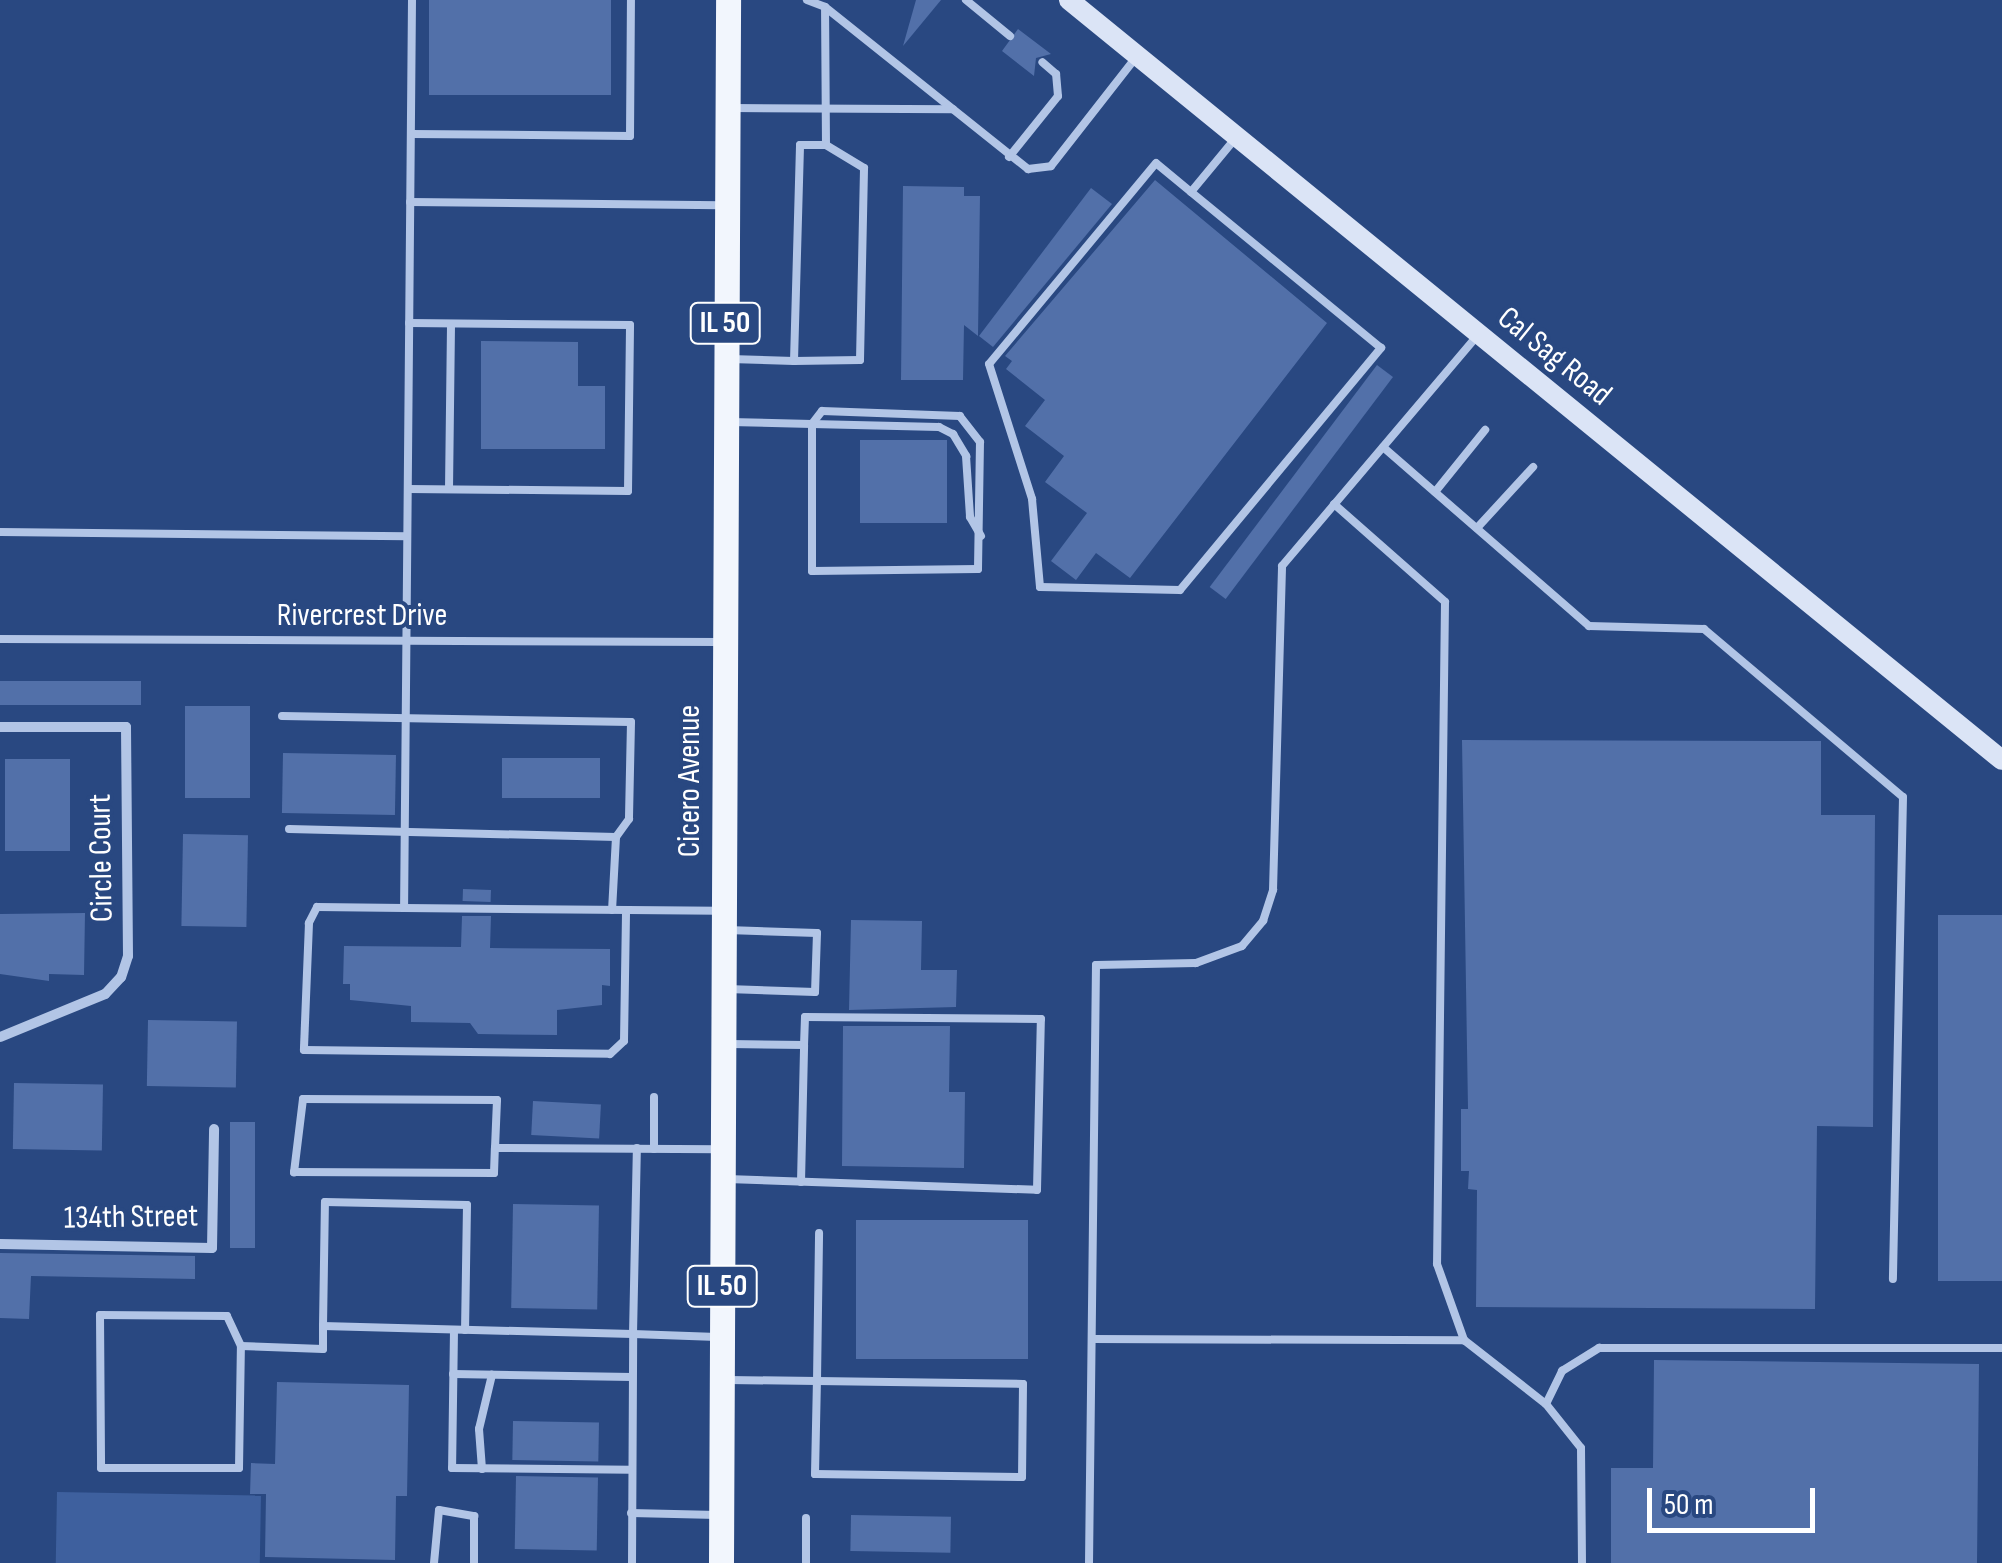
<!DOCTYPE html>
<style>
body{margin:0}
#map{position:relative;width:2002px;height:1563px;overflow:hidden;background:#294881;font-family:"Sofia Sans Condensed",sans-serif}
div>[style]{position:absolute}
.green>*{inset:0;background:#3e609e;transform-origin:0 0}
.building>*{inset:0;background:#5270a9;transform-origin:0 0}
.lane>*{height:8px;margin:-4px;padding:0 4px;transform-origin:4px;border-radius:4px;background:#b2c5e6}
.street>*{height:10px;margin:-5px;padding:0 5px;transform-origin:5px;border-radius:5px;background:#b2c5e6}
.secondary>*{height:20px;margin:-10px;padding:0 10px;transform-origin:10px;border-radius:10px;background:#dbe4f6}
.primary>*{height:25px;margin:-12.5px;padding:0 12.5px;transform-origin:12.5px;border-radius:12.5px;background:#f2f6fd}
span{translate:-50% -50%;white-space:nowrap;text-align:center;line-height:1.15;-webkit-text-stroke:8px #294881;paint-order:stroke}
.shield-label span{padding:2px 8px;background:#294881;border:2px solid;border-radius:8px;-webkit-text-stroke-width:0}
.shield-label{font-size:30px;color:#fff;font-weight:700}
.street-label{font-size:32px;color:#fff}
.scale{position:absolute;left:1647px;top:1488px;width:168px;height:45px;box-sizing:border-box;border:5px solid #fff;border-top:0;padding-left:12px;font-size:30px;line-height:35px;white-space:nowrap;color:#fff;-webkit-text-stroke:8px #294881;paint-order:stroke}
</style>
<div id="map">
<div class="green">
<i style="left:57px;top:1492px;width:204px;height:71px;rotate:1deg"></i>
</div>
<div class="building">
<i style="left:429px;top:0;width:182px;height:95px"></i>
<i style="clip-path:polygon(916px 0,941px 0,903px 46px)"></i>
<i style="clip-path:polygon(1018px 29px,1051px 54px,1036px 58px,1034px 76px,1002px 51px)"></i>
<i style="clip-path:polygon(1155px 180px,1327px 323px,1130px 578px,1096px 553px,1076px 580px,1051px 561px,1087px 513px,1045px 482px,1064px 456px,1025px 426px,1045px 400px,1006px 369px,1012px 361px,1005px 356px)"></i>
<i style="clip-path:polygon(903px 186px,964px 187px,964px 196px,980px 196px,978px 336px,964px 325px,963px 380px,901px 380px)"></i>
<i style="clip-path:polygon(1091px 188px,1112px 204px,993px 347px,979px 336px)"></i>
<i style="clip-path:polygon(481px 341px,578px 342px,578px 386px,605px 386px,605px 449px,481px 449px)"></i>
<i style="left:1377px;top:365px;width:20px;height:278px;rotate:37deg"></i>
<i style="left:860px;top:440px;width:87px;height:83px"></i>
<i style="left:0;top:681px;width:141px;height:24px"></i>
<i style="left:185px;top:706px;width:65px;height:92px"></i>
<i style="clip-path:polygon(1462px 740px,1821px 741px,1821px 815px,1875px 815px,1873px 1127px,1817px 1126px,1815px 1309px,1476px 1307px,1477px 1190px,1468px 1189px,1469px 1171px,1461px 1171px,1461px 1109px,1468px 1109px)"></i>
<i style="left:283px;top:753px;width:113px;height:60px;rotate:1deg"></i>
<i style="left:502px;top:758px;width:98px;height:40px"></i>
<i style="left:5px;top:759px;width:65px;height:92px"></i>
<i style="left:183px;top:834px;width:65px;height:92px;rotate:1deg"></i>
<i style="left:463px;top:889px;width:28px;height:12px;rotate:2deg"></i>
<i style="clip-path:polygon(85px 913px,84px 975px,49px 974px,49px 981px,0 974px,0 914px)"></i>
<i style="left:1938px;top:915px;width:64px;height:366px"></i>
<i style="clip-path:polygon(462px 916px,491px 916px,490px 948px,610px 949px,610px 986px,602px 985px,602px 1005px,557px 1010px,557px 1035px,478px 1034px,470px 1023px,411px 1022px,411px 1006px,350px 1000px,350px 984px,343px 984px,344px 946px,461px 947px)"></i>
<i style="clip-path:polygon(851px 920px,922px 921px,921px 970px,957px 970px,956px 1007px,849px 1010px)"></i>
<i style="left:148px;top:1020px;width:89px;height:66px;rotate:1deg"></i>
<i style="clip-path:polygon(843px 1026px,950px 1026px,949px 1092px,965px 1092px,964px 1168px,842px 1166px)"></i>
<i style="left:14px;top:1083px;width:89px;height:66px;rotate:1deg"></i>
<i style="left:533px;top:1101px;width:68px;height:34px;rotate:3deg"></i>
<i style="left:230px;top:1122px;width:25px;height:126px"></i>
<i style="left:513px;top:1204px;width:86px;height:104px;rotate:1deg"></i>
<i style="left:856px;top:1220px;width:172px;height:139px"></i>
<i style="clip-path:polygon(0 1253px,195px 1256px,195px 1279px,31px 1276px,29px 1319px,0 1318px)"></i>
<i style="clip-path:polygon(1654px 1360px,1979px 1364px,1977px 1563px,1611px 1563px,1611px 1468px,1653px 1468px)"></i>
<i style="clip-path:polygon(277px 1382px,409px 1385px,407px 1496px,396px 1496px,395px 1560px,265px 1557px,266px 1494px,250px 1494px,251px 1463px,275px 1464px)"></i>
<i style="left:513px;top:1421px;width:86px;height:39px;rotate:1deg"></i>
<i style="left:516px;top:1476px;width:82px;height:73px;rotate:1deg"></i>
<i style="left:851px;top:1515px;width:100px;height:36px;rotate:1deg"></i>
</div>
<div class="lane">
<i style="left:412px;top:0;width:908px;rotate:90.5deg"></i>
<i style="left:404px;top:908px;width:314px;rotate:0.5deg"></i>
<i style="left:807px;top:0;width:19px;rotate:21deg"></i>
<i style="left:825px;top:7px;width:260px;rotate:38.6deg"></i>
<i style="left:1028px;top:169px;width:23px;rotate:-7deg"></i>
<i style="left:1051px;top:166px;width:140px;rotate:-52deg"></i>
<i style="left:966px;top:0;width:57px;rotate:39.3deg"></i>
<i style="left:732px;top:108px;width:221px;rotate:0.3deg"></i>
<i style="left:411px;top:134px;width:219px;rotate:0.5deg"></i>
<i style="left:630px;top:136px;width:136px;rotate:-89.6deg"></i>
<i style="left:1009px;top:157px;width:78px;rotate:-51.2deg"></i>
<i style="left:1058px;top:96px;width:22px;rotate:-95deg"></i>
<i style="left:1056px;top:74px;width:18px;rotate:-139deg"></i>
<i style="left:1191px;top:192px;width:45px;rotate:-140.4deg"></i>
<i style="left:1156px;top:163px;width:261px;rotate:129.7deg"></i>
<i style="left:989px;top:364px;width:142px;rotate:72.3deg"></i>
<i style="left:1032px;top:499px;width:88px;rotate:84.8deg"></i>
<i style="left:1040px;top:587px;width:140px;rotate:1.2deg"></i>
<i style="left:1180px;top:590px;width:315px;rotate:-50.3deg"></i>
<i style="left:1381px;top:348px;width:246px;rotate:-140.6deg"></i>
<i style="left:1191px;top:192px;width:67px;rotate:-50.4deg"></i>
<i style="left:410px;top:202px;width:311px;rotate:0.6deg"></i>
<i style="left:730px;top:359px;width:64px;rotate:1.8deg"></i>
<i style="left:794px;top:361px;width:216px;rotate:-88.4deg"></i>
<i style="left:800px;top:145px;width:26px"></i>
<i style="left:826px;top:145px;width:138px;rotate:-90.4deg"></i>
<i style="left:794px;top:361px;width:66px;rotate:-0.9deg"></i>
<i style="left:860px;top:360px;width:192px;rotate:-88.8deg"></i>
<i style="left:864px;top:168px;width:44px;rotate:-148.8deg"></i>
<i style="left:730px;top:422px;width:82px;rotate:1.4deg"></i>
<i style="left:812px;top:424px;width:147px;rotate:90deg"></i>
<i style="left:812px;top:571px;width:166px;rotate:-0.7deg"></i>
<i style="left:978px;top:569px;width:127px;rotate:-89.1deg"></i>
<i style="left:980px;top:442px;width:33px;rotate:-128deg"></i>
<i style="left:960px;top:416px;width:138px;rotate:-177.9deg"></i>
<i style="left:822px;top:411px;width:16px;rotate:128deg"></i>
<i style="left:812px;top:424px;width:127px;rotate:1.4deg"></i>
<i style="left:939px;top:427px;width:16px;rotate:27deg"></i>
<i style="left:953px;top:434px;width:26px;rotate:59deg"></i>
<i style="left:966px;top:456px;width:61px;rotate:86.2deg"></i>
<i style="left:970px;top:517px;width:22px;rotate:60deg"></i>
<i style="left:1383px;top:447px;width:273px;rotate:41deg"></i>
<i style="left:1589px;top:626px;width:115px;rotate:1.5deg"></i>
<i style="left:1704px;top:629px;width:260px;rotate:40.2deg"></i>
<i style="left:1903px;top:797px;width:482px;rotate:91.2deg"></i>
<i style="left:408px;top:489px;width:220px;rotate:0.5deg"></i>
<i style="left:628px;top:491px;width:166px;rotate:-89.3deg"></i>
<i style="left:630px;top:325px;width:221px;rotate:-179.5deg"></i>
<i style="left:449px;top:489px;width:165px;rotate:-89.3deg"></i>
<i style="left:1435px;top:492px;width:80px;rotate:-51.1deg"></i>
<i style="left:1334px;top:504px;width:148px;rotate:41.4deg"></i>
<i style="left:1445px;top:602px;width:662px;rotate:90.69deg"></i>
<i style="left:1437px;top:1264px;width:81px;rotate:70.4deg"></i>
<i style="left:1477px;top:528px;width:83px;rotate:-47.4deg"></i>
<i style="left:0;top:532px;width:407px;rotate:0.6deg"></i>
<i style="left:0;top:639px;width:720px;rotate:0.24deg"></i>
<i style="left:282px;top:716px;width:349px;rotate:1deg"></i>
<i style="left:631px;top:722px;width:97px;rotate:91.2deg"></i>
<i style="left:629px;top:819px;width:22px;rotate:126deg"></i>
<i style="left:616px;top:837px;width:73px;rotate:93.1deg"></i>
<i style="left:289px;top:829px;width:327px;rotate:1.4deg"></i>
<i style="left:404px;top:908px;width:87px;rotate:-179.3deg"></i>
<i style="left:317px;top:907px;width:18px;rotate:117deg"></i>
<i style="left:309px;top:923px;width:127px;rotate:92.3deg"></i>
<i style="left:304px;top:1050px;width:306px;rotate:0.7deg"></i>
<i style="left:610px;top:1054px;width:19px;rotate:-43deg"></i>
<i style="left:624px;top:1041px;width:131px;rotate:-89.1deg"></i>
<i style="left:727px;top:930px;width:90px;rotate:1.9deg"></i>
<i style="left:817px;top:933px;width:59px;rotate:91.9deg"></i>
<i style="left:815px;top:992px;width:88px;rotate:-178deg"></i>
<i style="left:495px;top:1148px;width:48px;rotate:-87.6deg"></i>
<i style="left:497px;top:1100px;width:194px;rotate:-179.7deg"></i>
<i style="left:303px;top:1099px;width:74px;rotate:97deg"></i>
<i style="left:294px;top:1172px;width:200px;rotate:0.3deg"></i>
<i style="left:494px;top:1173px;width:25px;rotate:-88deg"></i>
<i style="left:495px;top:1148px;width:223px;rotate:0.3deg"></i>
<i style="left:654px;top:1149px;width:52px;rotate:-90deg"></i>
<i style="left:727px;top:1179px;width:310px;rotate:2deg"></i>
<i style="left:1037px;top:1190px;width:171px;rotate:-88.7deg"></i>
<i style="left:1041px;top:1019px;width:236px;rotate:-179.5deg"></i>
<i style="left:805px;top:1017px;width:28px;rotate:92deg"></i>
<i style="left:804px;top:1045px;width:75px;rotate:-179.2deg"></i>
<i style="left:801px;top:1182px;width:137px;rotate:-88.7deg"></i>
<i style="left:323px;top:1326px;width:124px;rotate:-89.1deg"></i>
<i style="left:325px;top:1202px;width:142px;rotate:1.2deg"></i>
<i style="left:467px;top:1205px;width:125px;rotate:90.9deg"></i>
<i style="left:454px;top:1330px;width:138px;rotate:90.8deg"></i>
<i style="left:452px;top:1468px;width:179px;rotate:0.6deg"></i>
<i style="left:1092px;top:1339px;width:372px;rotate:0.2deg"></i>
<i style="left:1464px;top:1340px;width:104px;rotate:38deg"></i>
<i style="left:1546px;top:1404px;width:56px;rotate:51.5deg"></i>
<i style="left:1581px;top:1448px;width:115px;rotate:89.5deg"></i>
<i style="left:241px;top:1346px;width:33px;rotate:-115deg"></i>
<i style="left:227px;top:1316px;width:127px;rotate:-179.5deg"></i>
<i style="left:100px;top:1315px;width:153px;rotate:89.6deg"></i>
<i style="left:101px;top:1468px;width:138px"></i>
<i style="left:239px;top:1468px;width:122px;rotate:-89.1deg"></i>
<i style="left:241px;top:1346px;width:82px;rotate:2.1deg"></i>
<i style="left:323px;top:1349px;width:23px;rotate:-90deg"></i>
<i style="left:323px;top:1326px;width:310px;rotate:1.5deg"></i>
<i style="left:633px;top:1334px;width:186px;rotate:-88.8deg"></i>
<i style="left:453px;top:1374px;width:179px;rotate:1deg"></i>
<i style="left:728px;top:1380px;width:89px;rotate:0.6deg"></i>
<i style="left:817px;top:1381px;width:206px;rotate:0.8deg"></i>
<i style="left:1023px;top:1384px;width:93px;rotate:90.6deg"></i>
<i style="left:1022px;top:1477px;width:207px;rotate:-179.2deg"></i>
<i style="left:815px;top:1474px;width:93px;rotate:-88.8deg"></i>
<i style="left:817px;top:1381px;width:148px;rotate:-89.2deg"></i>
<i style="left:1546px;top:1404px;width:37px;rotate:-64deg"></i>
<i style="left:1562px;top:1371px;width:44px;rotate:-31.9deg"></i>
<i style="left:1599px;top:1348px;width:403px"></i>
<i style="left:482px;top:1469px;width:40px;rotate:-94.3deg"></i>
<i style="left:479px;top:1429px;width:56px;rotate:-76.5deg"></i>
<i style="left:631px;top:1513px;width:86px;rotate:1.3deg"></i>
<i style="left:434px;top:1563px;width:53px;rotate:-84.6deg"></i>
<i style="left:439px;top:1510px;width:36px;rotate:10deg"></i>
<i style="left:474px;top:1516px;width:47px;rotate:90deg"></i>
<i style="left:632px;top:1563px;width:229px;rotate:-89.7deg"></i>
<i style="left:633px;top:1334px;width:84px;rotate:2deg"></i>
<i style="left:806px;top:1563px;width:45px;rotate:-90deg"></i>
<i style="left:1089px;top:1563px;width:598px;rotate:-89.33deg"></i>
<i style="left:1096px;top:965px;width:100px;rotate:-1.1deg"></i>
<i style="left:1196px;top:963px;width:49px;rotate:-20.3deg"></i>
<i style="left:1242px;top:946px;width:33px;rotate:-50deg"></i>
<i style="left:1263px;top:921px;width:33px;rotate:-72deg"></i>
<i style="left:1273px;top:890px;width:324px;rotate:-88.4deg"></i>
<i style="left:1282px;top:566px;width:300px;rotate:-49.7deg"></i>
</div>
<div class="street">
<i style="left:0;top:727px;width:126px"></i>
<i style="left:126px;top:727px;width:229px;rotate:89.5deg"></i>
<i style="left:128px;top:956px;width:22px;rotate:108deg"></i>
<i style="left:121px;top:977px;width:23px;rotate:133deg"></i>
<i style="left:105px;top:994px;width:113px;rotate:157.7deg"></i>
<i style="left:0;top:1244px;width:212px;rotate:1.1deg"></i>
<i style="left:212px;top:1248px;width:119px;rotate:-89deg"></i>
</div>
<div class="secondary">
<i style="left:1069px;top:0;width:1203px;rotate:39.17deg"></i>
</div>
<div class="primary">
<i style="left:721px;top:1563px;width:1563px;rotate:-89.74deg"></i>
</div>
<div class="shield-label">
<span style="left:725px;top:323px">IL 50</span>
<span style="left:722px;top:1286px">IL 50</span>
</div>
<div class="street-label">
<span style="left:1554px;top:357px;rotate:39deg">Cal Sag Road</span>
<span style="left:362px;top:616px">Rivercrest Drive</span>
<span style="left:690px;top:781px;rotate:-90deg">Cicero Avenue</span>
<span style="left:102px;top:858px;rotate:-91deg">Circle Court</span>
<span style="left:131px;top:1218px;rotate:-1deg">134th Street</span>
</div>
<div class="scale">50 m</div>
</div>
